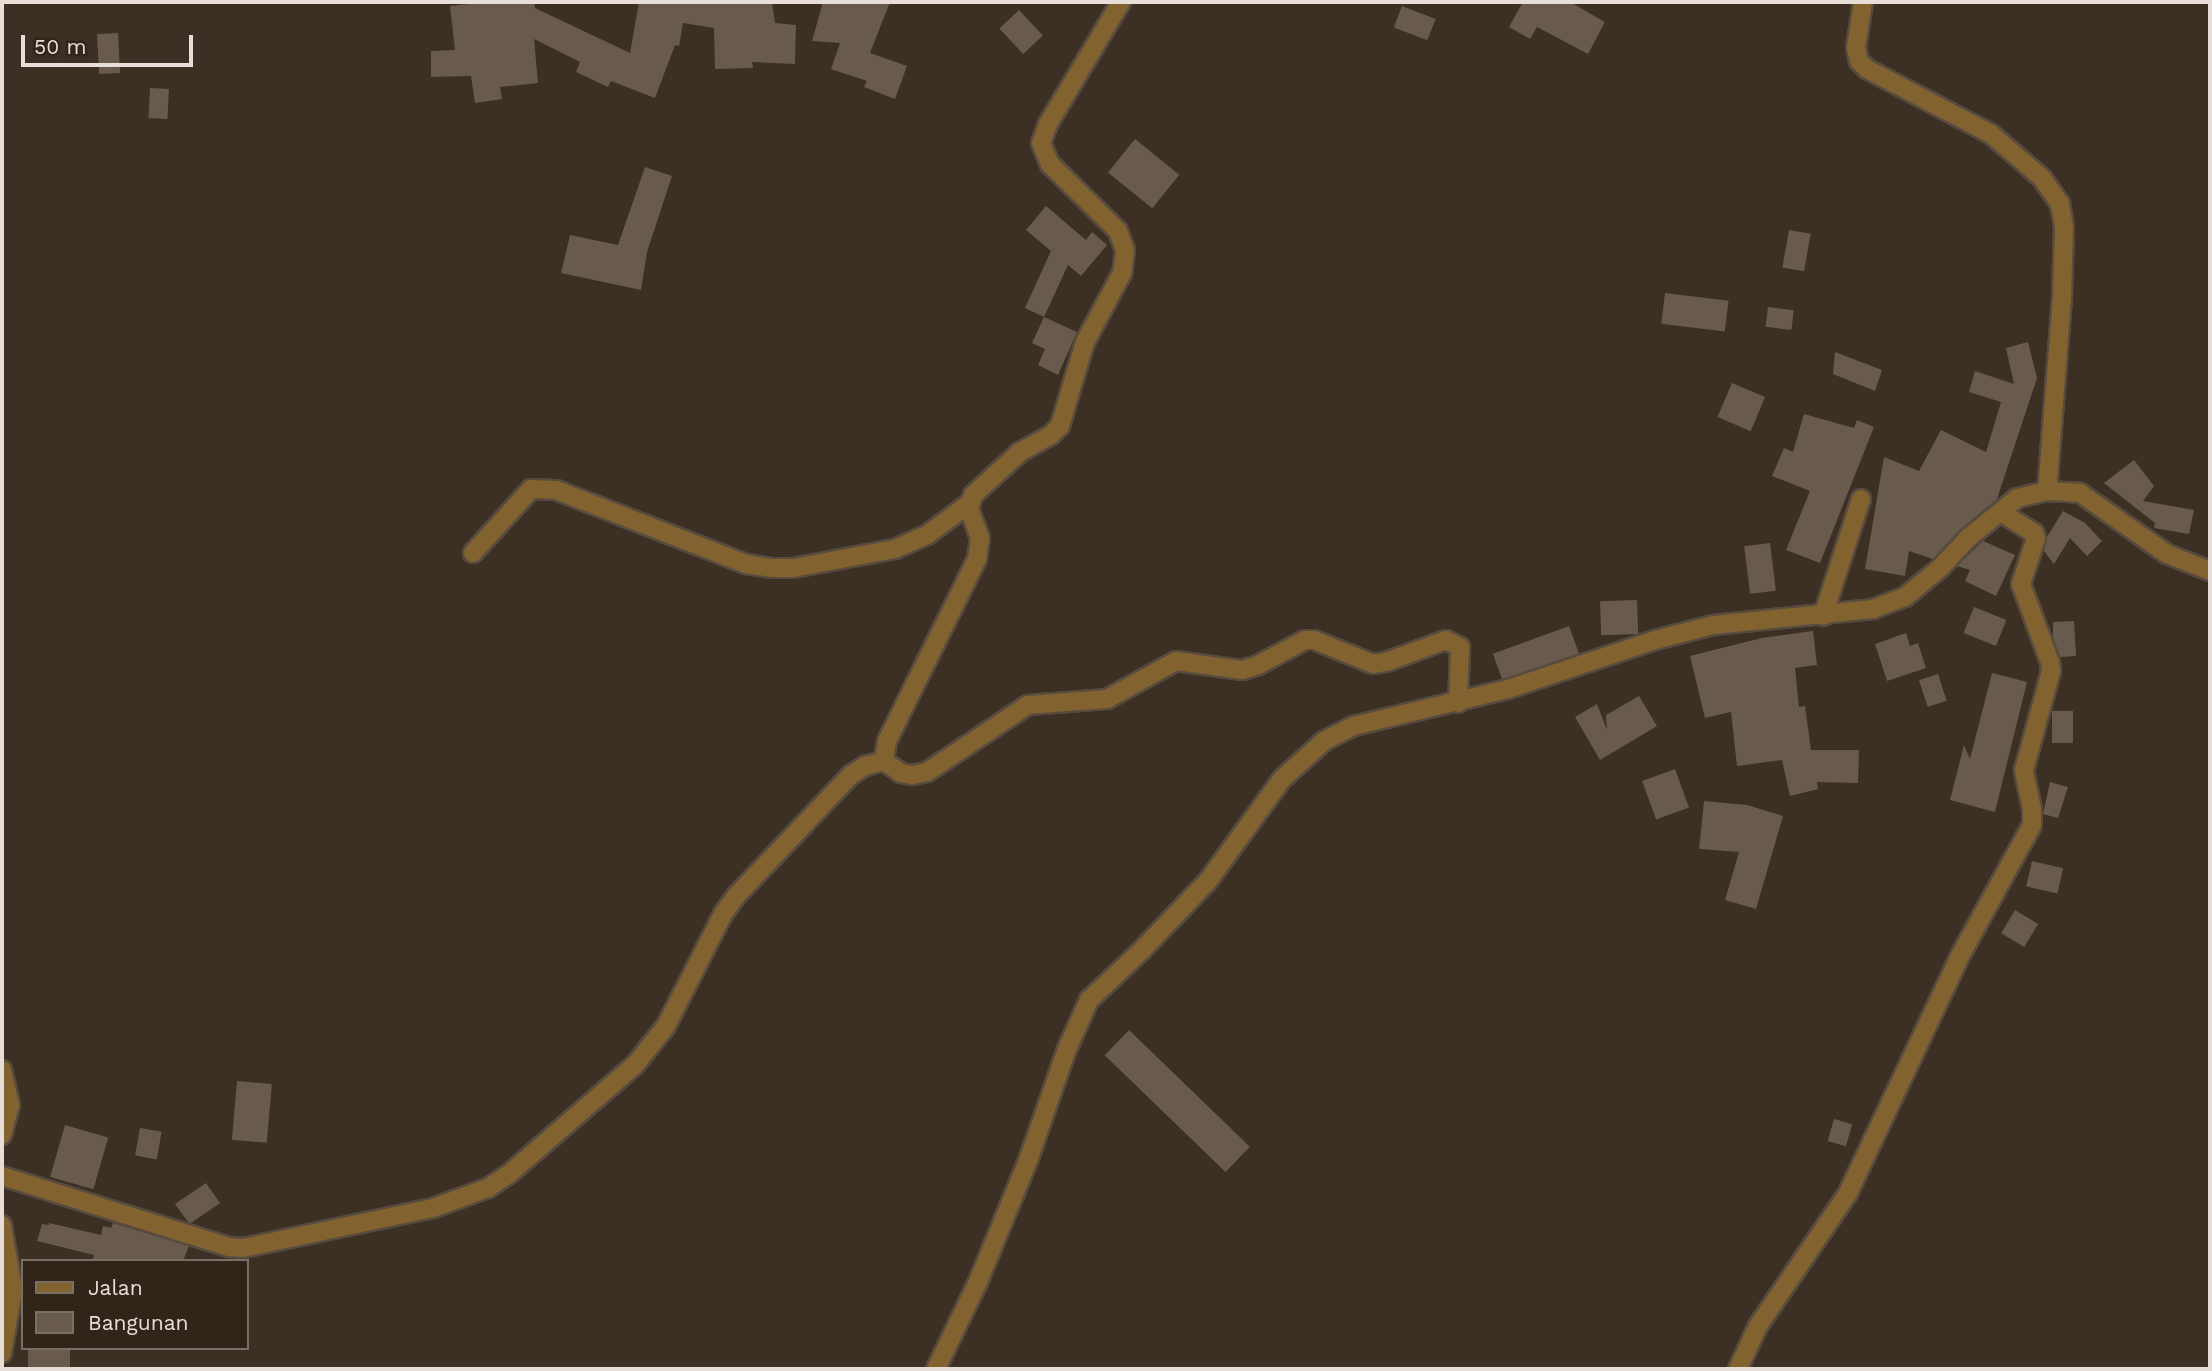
<!DOCTYPE html>
<style>
body{margin:0}
#map{position:relative;width:2212px;height:1371px;overflow:hidden;background:#3c2f23;font-family:"Work Sans",sans-serif}
div>[style]{position:absolute}
.building>*{inset:0;background:#695a4e;transform-origin:0 0}
.roads{filter:drop-shadow(2px 0 #574b40) drop-shadow(-2px 0 #574b40) drop-shadow(0 2px #574b40) drop-shadow(0 -2px #574b40)}
.minor>*{height:18px;margin:-9px;padding:0 9px;transform-origin:9px;border-radius:9px;background:#82622f}
span{translate:-50% -50%;white-space:nowrap;text-align:center;line-height:1.15;-webkit-text-stroke:5px #312519;paint-order:stroke}
.frame{position:absolute;inset:0;border:4px solid #e7dfd7;pointer-events:none}
.legend{position:absolute;left:21px;top:1259px;width:228px;height:91px;box-sizing:border-box;background:#312519;border:2px solid #7a6f65;margin:0;padding:9px 12px;list-style:none;font-size:21px;color:#e7dfd7}
.legend li{display:flex;align-items:center;gap:14px;height:35px}
.legend b{width:35px;border:2px solid #7a6f65}
.scale{position:absolute;left:21px;top:35px;width:172px;height:32px;box-sizing:border-box;border:4px solid #e7dfd7;border-top:0;padding-left:9px;font-size:21px;line-height:24px;white-space:nowrap;color:#e7dfd7;-webkit-text-stroke:5px #312519;paint-order:stroke}
</style>
<div id="map">
<div class="building">
<i style="clip-path:polygon(489px 2px,534px 2px,535px 8px,630px 53px,639px 2px,772px 2px,775px 23px,796px 25px,795px 64px,752px 62px,753px 68px,715px 69px,714px 28px,683px 23px,679px 46px,675px 45px,655px 98px,611px 81px,608px 87px,576px 72px,580px 62px,534px 39px,538px 83px,500px 87px,502px 99px,475px 103px,471px 76px,431px 77px,431px 51px,455px 50px,450px 6px)"></i>
<i style="clip-path:polygon(823px 2px,890px 2px,870px 53px,907px 66px,895px 99px,864px 87px,867px 81px,831px 69px,840px 43px,812px 41px)"></i>
<i style="clip-path:polygon(1523px 2px,1570px 2px,1605px 22px,1588px 54px,1537px 27px,1530px 39px,1509px 27px)"></i>
<i style="left:1402px;top:6px;width:36px;height:23px;rotate:21deg"></i>
<i style="left:1019px;top:10px;width:35px;height:27px;rotate:47deg"></i>
<i style="left:118px;top:33px;width:40px;height:21px;rotate:87deg"></i>
<i style="left:150px;top:88px;width:19px;height:30px;rotate:3deg"></i>
<i style="left:1135px;top:139px;width:57px;height:43px;rotate:39deg"></i>
<i style="clip-path:polygon(645px 167px,672px 176px,647px 252px,641px 290px,561px 273px,570px 235px,618px 245px)"></i>
<i style="clip-path:polygon(1046px 206px,1086px 240px,1092px 232px,1107px 245px,1081px 276px,1068px 265px,1044px 317px,1025px 308px,1051px 251px,1026px 230px)"></i>
<i style="left:1789px;top:230px;width:22px;height:38px;rotate:10deg"></i>
<i style="left:1665px;top:293px;width:64px;height:31px;rotate:7deg"></i>
<i style="left:1768px;top:307px;width:26px;height:20px;rotate:7deg"></i>
<i style="clip-path:polygon(1044px 317px,1077px 332px,1058px 375px,1038px 365px,1045px 349px,1032px 343px)"></i>
<i style="clip-path:polygon(2028px 342px,2037px 378px,1997px 499px,1961px 529px,1933px 559px,1909px 551px,1905px 576px,1865px 569px,1884px 457px,1919px 471px,1941px 430px,1986px 452px,2001px 402px,1969px 392px,1975px 371px,2014px 384px,2006px 348px)"></i>
<i style="clip-path:polygon(1835px 352px,1882px 370px,1875px 391px,1833px 374px)"></i>
<i style="left:1732px;top:383px;width:36px;height:37px;rotate:23deg"></i>
<i style="clip-path:polygon(1804px 414px,1854px 428px,1857px 420px,1874px 427px,1820px 563px,1786px 550px,1810px 491px,1772px 476px,1784px 448px,1793px 452px)"></i>
<i style="clip-path:polygon(2134px 460px,2154px 486px,2143px 501px,2194px 510px,2189px 534px,2154px 528px,2155px 523px,2104px 483px)"></i>
<i style="clip-path:polygon(2063px 511px,2085px 523px,2102px 541px,2087px 556px,2070px 538px,2054px 564px,2044px 551px,2047px 537px)"></i>
<i style="clip-path:polygon(1983px 541px,2015px 555px,1996px 596px,1965px 581px,1970px 570px,1957px 566px)"></i>
<i style="left:1770px;top:543px;width:48px;height:26px;rotate:83deg"></i>
<i style="left:1637px;top:600px;width:34px;height:37px;rotate:88deg"></i>
<i style="left:1974px;top:607px;width:35px;height:28px;rotate:22deg"></i>
<i style="clip-path:polygon(2074px 621px,2076px 656px,2060px 657px,2053px 638px,2053px 622px)"></i>
<i style="left:1569px;top:626px;width:29px;height:81px;rotate:70deg"></i>
<i style="clip-path:polygon(1813px 631px,1817px 665px,1795px 668px,1799px 707px,1805px 706px,1811px 750px,1859px 750px,1858px 783px,1817px 782px,1818px 789px,1790px 796px,1782px 760px,1737px 766px,1731px 712px,1705px 718px,1690px 656px,1762px 638px)"></i>
<i style="clip-path:polygon(1906px 633px,1910px 646px,1918px 643px,1926px 668px,1887px 681px,1875px 644px)"></i>
<i style="clip-path:polygon(1992px 673px,2027px 682px,1995px 812px,1950px 800px,1964px 745px,1970px 759px)"></i>
<i style="left:1938px;top:674px;width:28px;height:20px;rotate:72deg"></i>
<i style="clip-path:polygon(1639px 696px,1657px 726px,1600px 760px,1575px 717px,1597px 704px,1607px 730px,1606px 715px)"></i>
<i style="left:2052px;top:711px;width:21px;height:32px"></i>
<i style="left:1675px;top:769px;width:41px;height:35px;rotate:70deg"></i>
<i style="clip-path:polygon(2050px 782px,2068px 787px,2058px 818px,2043px 814px)"></i>
<i style="clip-path:polygon(1704px 801px,1747px 805px,1783px 816px,1756px 909px,1725px 900px,1739px 852px,1699px 849px)"></i>
<i style="left:2032px;top:861px;width:32px;height:26px;rotate:13deg"></i>
<i style="left:2015px;top:910px;width:27px;height:27px;rotate:31deg"></i>
<i style="left:1129px;top:1030px;width:168px;height:35px;rotate:44deg"></i>
<i style="left:237px;top:1081px;width:35px;height:59px;rotate:5deg"></i>
<i style="left:1834px;top:1119px;width:19px;height:23px;rotate:16deg"></i>
<i style="left:65px;top:1125px;width:45px;height:54px;rotate:16deg"></i>
<i style="left:140px;top:1128px;width:22px;height:28px;rotate:10deg"></i>
<i style="clip-path:polygon(206px 1183px,220px 1203px,191px 1223px,188px 1222px,175px 1204px)"></i>
<i style="clip-path:polygon(49px 1223px,101px 1235px,103px 1226px,111px 1228px,113px 1223px,189px 1246px,183px 1261px,92px 1261px,94px 1255px,37px 1241px,42px 1224px,49px 1225px)"></i>
<i style="left:28px;top:1348px;width:42px;height:21px"></i>
</div>
<div class="roads">
<div class="minor">
<i style="left:1121px;top:2px;width:142px;rotate:120.9deg"></i>
<i style="left:1048px;top:124px;width:20px;rotate:110deg"></i>
<i style="left:1041px;top:143px;width:23px;rotate:67deg"></i>
<i style="left:1050px;top:164px;width:95px;rotate:44.6deg"></i>
<i style="left:1118px;top:231px;width:20px;rotate:70deg"></i>
<i style="left:1125px;top:250px;width:23px;rotate:97deg"></i>
<i style="left:1122px;top:273px;width:78px;rotate:118.2deg"></i>
<i style="left:1085px;top:342px;width:88px;rotate:106.6deg"></i>
<i style="left:1060px;top:426px;width:13px;rotate:135deg"></i>
<i style="left:1051px;top:435px;width:37px;rotate:151deg"></i>
<i style="left:1019px;top:453px;width:62px;rotate:137.6deg"></i>
<i style="left:973px;top:495px;width:15px;rotate:106deg"></i>
<i style="left:969px;top:509px;width:31px;rotate:69deg"></i>
<i style="left:980px;top:538px;width:21px;rotate:98deg"></i>
<i style="left:977px;top:559px;width:203px;rotate:116.3deg"></i>
<i style="left:887px;top:741px;width:20px;rotate:99deg"></i>
<i style="left:884px;top:761px;width:21px;rotate:35deg"></i>
<i style="left:901px;top:773px;width:11px;rotate:10deg"></i>
<i style="left:912px;top:775px;width:15px;rotate:-11deg"></i>
<i style="left:927px;top:772px;width:121px;rotate:-33.6deg"></i>
<i style="left:1028px;top:705px;width:79px;rotate:-4.3deg"></i>
<i style="left:1107px;top:699px;width:79px;rotate:-28.8deg"></i>
<i style="left:1176px;top:661px;width:67px;rotate:7.8deg"></i>
<i style="left:1242px;top:670px;width:17px;rotate:-17deg"></i>
<i style="left:1258px;top:665px;width:53px;rotate:-28deg"></i>
<i style="left:1305px;top:640px;width:9px"></i>
<i style="left:1314px;top:640px;width:64px;rotate:22.1deg"></i>
<i style="left:1373px;top:664px;width:13px;rotate:-9deg"></i>
<i style="left:1386px;top:662px;width:64px;rotate:-20.1deg"></i>
<i style="left:1446px;top:640px;width:16px;rotate:27deg"></i>
<i style="left:1460px;top:647px;width:56px;rotate:92deg"></i>
<i style="left:1863px;top:2px;width:47px;rotate:98.7deg"></i>
<i style="left:1856px;top:48px;width:13px;rotate:77deg"></i>
<i style="left:1859px;top:61px;width:11px;rotate:45deg"></i>
<i style="left:1867px;top:69px;width:140px;rotate:27.7deg"></i>
<i style="left:1991px;top:134px;width:67px;rotate:40.8deg"></i>
<i style="left:2042px;top:178px;width:32px;rotate:55deg"></i>
<i style="left:2060px;top:204px;width:22px;rotate:80deg"></i>
<i style="left:2064px;top:226px;width:72px;rotate:91.6deg"></i>
<i style="left:2062px;top:298px;width:194px;rotate:94.4deg"></i>
<i style="left:473px;top:553px;width:86px;rotate:-47.8deg"></i>
<i style="left:531px;top:489px;width:25px;rotate:2deg"></i>
<i style="left:556px;top:490px;width:204px;rotate:21.3deg"></i>
<i style="left:746px;top:564px;width:25px;rotate:9deg"></i>
<i style="left:771px;top:568px;width:22px"></i>
<i style="left:793px;top:568px;width:104px;rotate:-10.6deg"></i>
<i style="left:895px;top:549px;width:35px;rotate:-24deg"></i>
<i style="left:927px;top:535px;width:54px;rotate:-36.7deg"></i>
<i style="left:1823px;top:616px;width:123px;rotate:-72deg"></i>
<i style="left:2px;top:1070px;width:36px;rotate:77deg"></i>
<i style="left:10px;top:1105px;width:31px;rotate:105deg"></i>
<i style="left:2px;top:1176px;width:238px;rotate:17.4deg"></i>
<i style="left:229px;top:1247px;width:14px;rotate:4deg"></i>
<i style="left:243px;top:1248px;width:194px;rotate:-11.9deg"></i>
<i style="left:433px;top:1208px;width:59px;rotate:-20deg"></i>
<i style="left:488px;top:1188px;width:25px;rotate:-34deg"></i>
<i style="left:509px;top:1174px;width:167px;rotate:-40.9deg"></i>
<i style="left:635px;top:1065px;width:50px;rotate:-51.5deg"></i>
<i style="left:666px;top:1026px;width:126px;rotate:-63deg"></i>
<i style="left:723px;top:914px;width:22px;rotate:-54deg"></i>
<i style="left:736px;top:896px;width:167px;rotate:-46.5deg"></i>
<i style="left:851px;top:775px;width:17px;rotate:-33deg"></i>
<i style="left:865px;top:766px;width:20px;rotate:-15deg"></i>
<i style="left:2px;top:1225px;width:66px;rotate:80.4deg"></i>
<i style="left:13px;top:1290px;width:64px;rotate:99.9deg"></i>
<i style="left:936px;top:1369px;width:97px;rotate:-64.2deg"></i>
<i style="left:978px;top:1282px;width:134px;rotate:-67.6deg"></i>
<i style="left:1029px;top:1158px;width:115px;rotate:-70.8deg"></i>
<i style="left:1067px;top:1049px;width:54px;rotate:-65.8deg"></i>
<i style="left:1089px;top:1000px;width:73px;rotate:-43.3deg"></i>
<i style="left:1142px;top:950px;width:95px;rotate:-46.3deg"></i>
<i style="left:1208px;top:881px;width:126px;rotate:-54deg"></i>
<i style="left:1282px;top:779px;width:57px;rotate:-42.1deg"></i>
<i style="left:1324px;top:741px;width:34px;rotate:-27deg"></i>
<i style="left:1354px;top:726px;width:158px;rotate:-13.5deg"></i>
<i style="left:1508px;top:689px;width:155px;rotate:-18.4deg"></i>
<i style="left:1655px;top:640px;width:60px;rotate:-14.5deg"></i>
<i style="left:1713px;top:625px;width:161px;rotate:-5.7deg"></i>
<i style="left:1873px;top:609px;width:34px;rotate:-21deg"></i>
<i style="left:1905px;top:597px;width:45px;rotate:-39.6deg"></i>
<i style="left:1940px;top:568px;width:41px;rotate:-47deg"></i>
<i style="left:1968px;top:538px;width:63px;rotate:-39.2deg"></i>
<i style="left:2017px;top:498px;width:31px;rotate:-13deg"></i>
<i style="left:2047px;top:491px;width:33px;rotate:3deg"></i>
<i style="left:2080px;top:493px;width:106px;rotate:35deg"></i>
<i style="left:2167px;top:554px;width:46px;rotate:21.6deg"></i>
<i style="left:1738px;top:1369px;width:47px;rotate:-65.1deg"></i>
<i style="left:1758px;top:1326px;width:161px;rotate:-55.9deg"></i>
<i style="left:1848px;top:1193px;width:262px;rotate:-64.7deg"></i>
<i style="left:1960px;top:956px;width:149px;rotate:-61.2deg"></i>
<i style="left:2032px;top:825px;width:16px;rotate:-90deg"></i>
<i style="left:2032px;top:809px;width:40px;rotate:-102deg"></i>
<i style="left:2024px;top:770px;width:103px;rotate:-74.7deg"></i>
<i style="left:2051px;top:671px;width:9px;rotate:-96deg"></i>
<i style="left:2050px;top:662px;width:83px;rotate:-110.4deg"></i>
<i style="left:2021px;top:584px;width:48px;rotate:-71.9deg"></i>
<i style="left:2036px;top:538px;width:5px;rotate:-112deg"></i>
<i style="left:2034px;top:533px;width:38px;rotate:-148deg"></i>
</div>
</div>
<div class="frame"></div>
<ul class="legend">
<li><b style="height:9px;background:#82622f"></b>Jalan</li>
<li><b style="height:19px;background:#695a4e"></b>Bangunan</li>
</ul>
<div class="scale">50 m</div>
</div>
